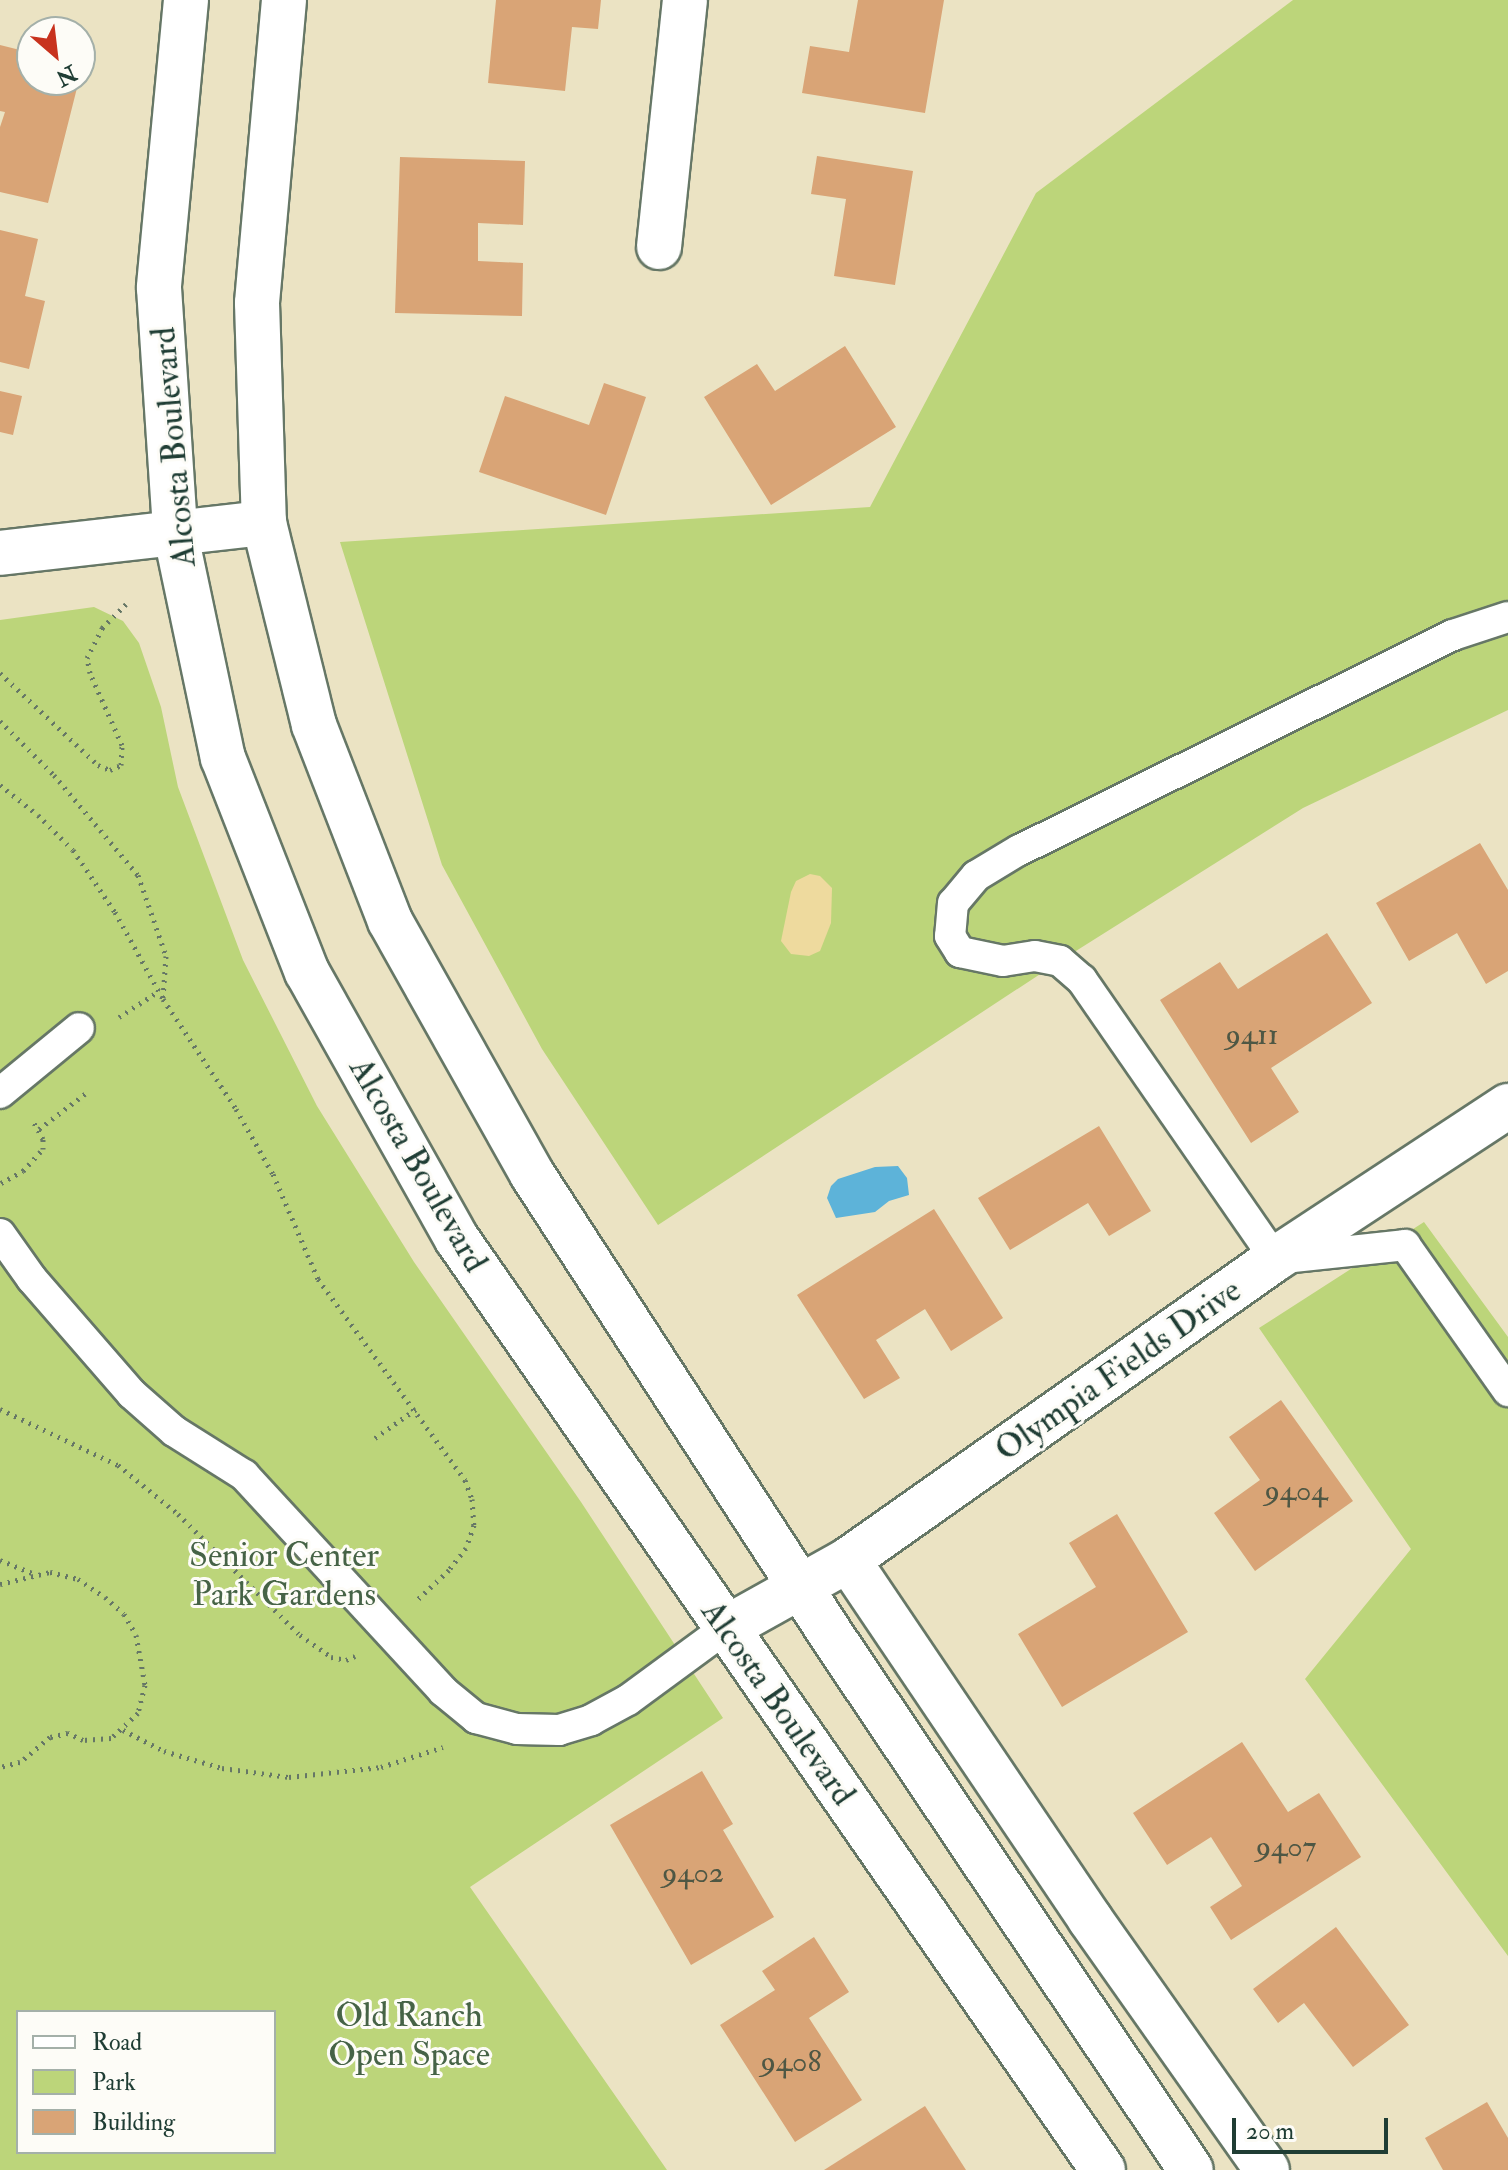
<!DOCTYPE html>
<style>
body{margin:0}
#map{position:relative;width:1508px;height:2170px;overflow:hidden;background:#ebe3c3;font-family:"IM FELL Double Pica",serif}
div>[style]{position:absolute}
.green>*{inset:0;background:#bcd57a}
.sand>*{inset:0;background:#eeda9e}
.water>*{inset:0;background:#5db3d9}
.building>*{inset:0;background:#d9a476}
.path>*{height:5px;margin-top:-2.5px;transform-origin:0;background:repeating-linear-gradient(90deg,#676 0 2px,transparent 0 8px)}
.roads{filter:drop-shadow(2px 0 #676) drop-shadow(-2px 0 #676) drop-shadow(0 2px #676) drop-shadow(0 -2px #676)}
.lane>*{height:30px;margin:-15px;padding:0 15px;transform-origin:15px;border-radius:15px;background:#fff}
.street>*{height:44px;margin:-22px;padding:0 22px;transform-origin:22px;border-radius:22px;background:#fff}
.secondary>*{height:44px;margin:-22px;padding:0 22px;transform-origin:22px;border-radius:22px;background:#fff}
span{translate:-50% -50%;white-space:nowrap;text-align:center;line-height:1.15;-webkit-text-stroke:6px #fdfcf7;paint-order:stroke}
.number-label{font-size:30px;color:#4e5744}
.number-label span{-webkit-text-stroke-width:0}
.street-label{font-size:34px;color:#1f3d34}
.park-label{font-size:34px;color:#466346}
.legend{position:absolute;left:16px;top:2010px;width:260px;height:144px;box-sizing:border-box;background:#fdfcf7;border:2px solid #a4b0a9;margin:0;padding:10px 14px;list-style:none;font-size:24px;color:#1f3d34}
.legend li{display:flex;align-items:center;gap:16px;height:40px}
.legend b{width:40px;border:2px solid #a4b0a9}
.north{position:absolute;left:16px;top:16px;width:80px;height:80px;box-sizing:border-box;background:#fdfcf7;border:2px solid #a4b0a9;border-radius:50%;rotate:152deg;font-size:22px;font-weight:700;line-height:32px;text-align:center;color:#1f3d34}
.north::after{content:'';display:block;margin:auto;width:28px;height:36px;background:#c8321e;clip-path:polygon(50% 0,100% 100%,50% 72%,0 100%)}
.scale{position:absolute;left:1232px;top:2118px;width:156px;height:36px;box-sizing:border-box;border:4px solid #1f3d34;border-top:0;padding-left:10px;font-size:24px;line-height:28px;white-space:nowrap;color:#1f3d34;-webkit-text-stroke:6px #fdfcf7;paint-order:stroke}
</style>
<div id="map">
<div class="green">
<i style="clip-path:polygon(1293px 0,1508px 0,1508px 710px,1303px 808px,1060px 961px,658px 1225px,542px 1049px,442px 865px,340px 542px,870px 507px,1036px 193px)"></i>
<i style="clip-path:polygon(evenodd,94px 607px,123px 621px,139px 643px,161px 707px,178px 787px,243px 960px,317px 1106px,414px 1262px,581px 1502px,723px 1718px,470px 1887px,667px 2170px,0 2170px,0 620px,94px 607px,18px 2012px,274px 2012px,274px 2152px,18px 2152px,18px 2012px)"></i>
<i style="clip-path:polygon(1424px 1222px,1508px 1337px,1508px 1956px,1305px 1679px,1411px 1549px,1259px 1328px)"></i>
</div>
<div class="sand">
<i style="clip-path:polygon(810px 874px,820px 876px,832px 888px,831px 923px,820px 951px,809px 956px,791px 954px,781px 941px,791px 892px,796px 881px)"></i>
</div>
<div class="water">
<i style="clip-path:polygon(898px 1166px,907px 1178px,909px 1195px,889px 1201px,875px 1212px,836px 1218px,827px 1198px,831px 1186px,838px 1179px,875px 1167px)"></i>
</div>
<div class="building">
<i style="clip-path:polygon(496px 0,601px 0,598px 29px,572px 27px,565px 91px,488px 83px)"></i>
<i style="clip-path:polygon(858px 0,944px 0,925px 113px,802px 93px,810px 46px,849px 52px)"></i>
<i style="clip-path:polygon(0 45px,32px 53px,32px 80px,79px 80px,48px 203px,0 192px,0 127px,5px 112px,0 111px)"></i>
<i style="clip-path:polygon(817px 156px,913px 171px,895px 285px,834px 276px,846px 199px,811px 194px)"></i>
<i style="clip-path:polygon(400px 157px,525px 161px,523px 225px,478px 223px,478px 261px,523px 263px,522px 316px,395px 313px)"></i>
<i style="clip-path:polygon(0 230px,38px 239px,25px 296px,45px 301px,29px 369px,0 362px)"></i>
<i style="clip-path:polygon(845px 346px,896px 427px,771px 505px,704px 397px,757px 364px,775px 391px)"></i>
<i style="clip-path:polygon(604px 383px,646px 397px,606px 515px,479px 472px,505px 396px,589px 425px)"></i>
<i style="clip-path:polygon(0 391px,22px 396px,13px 435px,0 432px)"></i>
<i style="clip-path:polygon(1480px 843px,1508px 890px,1508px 971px,1486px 984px,1457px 933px,1409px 961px,1376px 903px)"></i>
<i style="clip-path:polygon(1327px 933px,1372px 1003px,1271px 1068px,1299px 1112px,1251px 1143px,1160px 1000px,1220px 962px,1238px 989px)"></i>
<i style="clip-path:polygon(1099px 1126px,1151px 1211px,1109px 1236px,1088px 1203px,1010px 1250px,978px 1198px)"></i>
<i style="clip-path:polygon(934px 1209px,1003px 1318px,951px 1351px,925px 1309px,876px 1340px,900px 1378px,864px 1399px,797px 1295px)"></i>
<i style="clip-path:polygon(1281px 1400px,1353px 1501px,1255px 1571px,1214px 1513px,1260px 1480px,1229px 1437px)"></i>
<i style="clip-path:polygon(1117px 1514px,1188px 1632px,1062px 1707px,1018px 1634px,1096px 1587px,1069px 1543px)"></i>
<i style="clip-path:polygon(1242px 1742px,1288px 1812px,1319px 1793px,1361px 1857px,1231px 1940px,1210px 1907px,1242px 1886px,1211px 1837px,1167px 1865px,1133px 1813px)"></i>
<i style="clip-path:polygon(702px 1771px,733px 1824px,723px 1830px,774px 1917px,691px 1965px,610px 1825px)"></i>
<i style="clip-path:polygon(1336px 1927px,1409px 2025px,1353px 2067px,1304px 2003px,1278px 2023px,1253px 1989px)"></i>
<i style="clip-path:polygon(814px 1937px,849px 1992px,809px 2018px,862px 2100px,795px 2142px,720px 2025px,775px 1990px,762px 1971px)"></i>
<i style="clip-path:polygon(1487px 2102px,1508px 2138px,1508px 2170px,1443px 2170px,1425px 2138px)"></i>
<i style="clip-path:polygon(925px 2106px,966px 2170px,824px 2170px)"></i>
</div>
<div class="path">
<i style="left:0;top:673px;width:134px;rotate:43.2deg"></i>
<i style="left:98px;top:765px;width:13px;rotate:23deg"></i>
<i style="left:110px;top:770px;width:12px;rotate:-24deg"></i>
<i style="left:121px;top:765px;width:20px;rotate:-87deg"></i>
<i style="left:122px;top:745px;width:79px;rotate:-114deg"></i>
<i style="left:90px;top:673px;width:15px;rotate:-101deg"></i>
<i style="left:87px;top:658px;width:34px;rotate:-63deg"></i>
<i style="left:102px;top:628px;width:34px;rotate:-45deg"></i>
<i style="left:0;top:721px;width:76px;rotate:45deg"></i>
<i style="left:54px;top:775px;width:131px;rotate:50deg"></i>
<i style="left:138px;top:875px;width:86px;rotate:70.9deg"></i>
<i style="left:166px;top:956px;width:42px;rotate:94.1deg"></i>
<i style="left:0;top:785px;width:48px;rotate:38.3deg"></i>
<i style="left:38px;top:815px;width:49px;rotate:45deg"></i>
<i style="left:73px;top:850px;width:75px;rotate:55.9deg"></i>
<i style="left:115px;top:912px;width:99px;rotate:61.1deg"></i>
<i style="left:163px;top:999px;width:132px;rotate:56.4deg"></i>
<i style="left:236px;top:1109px;width:75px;rotate:60.4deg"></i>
<i style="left:273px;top:1174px;width:114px;rotate:66.8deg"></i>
<i style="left:318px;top:1279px;width:249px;rotate:53.8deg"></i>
<i style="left:465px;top:1480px;width:20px;rotate:70deg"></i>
<i style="left:472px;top:1499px;width:26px;rotate:86deg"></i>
<i style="left:474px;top:1525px;width:24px;rotate:109deg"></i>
<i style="left:466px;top:1548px;width:28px;rotate:128deg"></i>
<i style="left:449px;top:1570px;width:44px;rotate:136.8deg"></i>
<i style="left:119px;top:1017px;width:48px;rotate:-33deg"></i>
<i style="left:39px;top:1129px;width:58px;rotate:-37.3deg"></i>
<i style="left:1px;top:1183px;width:25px;rotate:-29deg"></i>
<i style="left:23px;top:1171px;width:30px;rotate:-48deg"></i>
<i style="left:43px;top:1149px;width:10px;rotate:-90deg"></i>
<i style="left:43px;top:1139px;width:21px;rotate:-119deg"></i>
<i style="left:0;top:1409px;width:131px;rotate:25.4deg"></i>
<i style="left:118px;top:1465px;width:77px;rotate:39.2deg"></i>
<i style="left:178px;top:1514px;width:172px;rotate:44.8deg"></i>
<i style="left:300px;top:1635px;width:38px;rotate:35deg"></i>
<i style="left:331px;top:1657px;width:15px;rotate:11deg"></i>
<i style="left:346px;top:1660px;width:10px;rotate:-24deg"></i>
<i style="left:375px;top:1438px;width:50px;rotate:-35.3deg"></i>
<i style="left:0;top:1560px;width:35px;rotate:22deg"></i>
<i style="left:0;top:1584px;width:51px;rotate:-13.5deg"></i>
<i style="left:50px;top:1572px;width:29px;rotate:14deg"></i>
<i style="left:78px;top:1579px;width:32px;rotate:34deg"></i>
<i style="left:105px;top:1597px;width:25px;rotate:42deg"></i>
<i style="left:124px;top:1614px;width:24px;rotate:60deg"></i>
<i style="left:136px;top:1635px;width:51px;rotate:79.8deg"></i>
<i style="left:145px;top:1685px;width:29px;rotate:104deg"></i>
<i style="left:138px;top:1713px;width:37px;rotate:137deg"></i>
<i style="left:111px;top:1738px;width:28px;rotate:176deg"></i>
<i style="left:83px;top:1740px;width:17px;rotate:-155deg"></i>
<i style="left:68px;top:1733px;width:18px;rotate:167deg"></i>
<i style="left:50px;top:1737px;width:39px;rotate:140deg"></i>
<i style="left:20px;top:1762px;width:21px;rotate:166deg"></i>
<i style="left:123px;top:1730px;width:46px;rotate:27.1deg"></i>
<i style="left:164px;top:1751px;width:60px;rotate:16.3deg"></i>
<i style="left:222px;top:1768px;width:68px;rotate:7.7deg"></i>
<i style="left:289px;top:1777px;width:93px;rotate:-6.2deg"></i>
<i style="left:381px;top:1767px;width:65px;rotate:-17.9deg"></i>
</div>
<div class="roads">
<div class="lane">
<i style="left:1508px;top:617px;width:58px;rotate:161.9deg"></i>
<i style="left:1453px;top:635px;width:484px;rotate:153.6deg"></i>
<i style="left:1019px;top:850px;width:50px;rotate:148.8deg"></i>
<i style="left:976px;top:876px;width:35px;rotate:130deg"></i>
<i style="left:953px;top:903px;width:33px;rotate:95deg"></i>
<i style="left:950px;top:936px;width:19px;rotate:58deg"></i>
<i style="left:960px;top:952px;width:44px;rotate:11.8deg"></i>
<i style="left:1003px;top:961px;width:32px;rotate:-9deg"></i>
<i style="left:1035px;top:956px;width:25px;rotate:11deg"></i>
<i style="left:1060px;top:961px;width:29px;rotate:41deg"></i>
<i style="left:1082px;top:980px;width:339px;rotate:55.3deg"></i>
<i style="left:1275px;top:1259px;width:131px;rotate:-6.1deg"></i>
<i style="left:1405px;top:1245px;width:179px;rotate:54.8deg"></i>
<i style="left:0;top:1093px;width:102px;rotate:-39.4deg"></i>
<i style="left:0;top:1234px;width:55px;rotate:54.6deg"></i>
<i style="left:32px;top:1279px;width:152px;rotate:49deg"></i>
<i style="left:132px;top:1394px;width:56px;rotate:41.4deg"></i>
<i style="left:174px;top:1431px;width:83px;rotate:32.2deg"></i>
<i style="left:244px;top:1475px;width:294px;rotate:47.3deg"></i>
<i style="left:443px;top:1691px;width:43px;rotate:39.3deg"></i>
<i style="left:476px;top:1718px;width:42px;rotate:15deg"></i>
<i style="left:517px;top:1729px;width:42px;rotate:1.4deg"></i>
<i style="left:559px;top:1730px;width:34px;rotate:-17deg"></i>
<i style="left:591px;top:1720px;width:42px;rotate:-28.4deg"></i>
<i style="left:628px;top:1700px;width:122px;rotate:-36.3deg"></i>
</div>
<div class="street">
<i style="left:659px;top:247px;width:248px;rotate:-84deg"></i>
<i style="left:0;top:553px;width:266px;rotate:-6.5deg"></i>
<i style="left:848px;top:1560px;width:433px;rotate:56deg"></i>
<i style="left:1090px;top:1919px;width:307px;rotate:54.8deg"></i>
<i style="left:726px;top:1628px;width:140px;rotate:-29.1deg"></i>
<i style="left:848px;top:1560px;width:522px;rotate:-35.18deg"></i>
<i style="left:1275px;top:1259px;width:279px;rotate:-33.3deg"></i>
</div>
<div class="secondary">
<i style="left:186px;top:0;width:289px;rotate:95.4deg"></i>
<i style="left:159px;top:288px;width:244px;rotate:86.2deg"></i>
<i style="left:175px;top:531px;width:232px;rotate:78.1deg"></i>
<i style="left:223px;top:758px;width:230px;rotate:68.6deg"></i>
<i style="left:307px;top:972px;width:306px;rotate:60.7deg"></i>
<i style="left:457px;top:1239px;width:1133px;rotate:55.24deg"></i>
<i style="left:284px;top:0;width:304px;rotate:95.1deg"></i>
<i style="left:257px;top:303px;width:220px;rotate:88.2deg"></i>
<i style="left:264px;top:523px;width:208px;rotate:76.1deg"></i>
<i style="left:314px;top:725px;width:210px;rotate:68.8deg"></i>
<i style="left:390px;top:921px;width:290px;rotate:60.7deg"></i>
<i style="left:532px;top:1174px;width:551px;rotate:57deg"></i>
<i style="left:832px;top:1636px;width:643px;rotate:56.09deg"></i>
</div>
</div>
<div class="number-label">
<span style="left:1252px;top:1035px">9411</span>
<span style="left:1296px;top:1491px">9404</span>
<span style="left:1286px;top:1847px">9407</span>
<span style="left:693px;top:1873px">9402</span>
<span style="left:791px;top:2062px">9408</span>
</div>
<div class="street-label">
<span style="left:174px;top:447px;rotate:-95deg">Alcosta Boulevard</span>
<span style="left:418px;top:1165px;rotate:60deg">Alcosta Boulevard</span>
<span style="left:1118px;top:1370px;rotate:-35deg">Olympia Fields Drive</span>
<span style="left:778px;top:1703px;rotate:55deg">Alcosta Boulevard</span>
</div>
<div class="park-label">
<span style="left:284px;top:1575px">Senior Center<br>Park Gardens</span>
<span style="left:409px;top:2035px">Old Ranch<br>Open Space</span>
</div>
<ul class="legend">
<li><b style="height:10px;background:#fff"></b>Road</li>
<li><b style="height:22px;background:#bcd57a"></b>Park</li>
<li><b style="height:22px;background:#d9a476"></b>Building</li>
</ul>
<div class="north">N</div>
<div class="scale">20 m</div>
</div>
